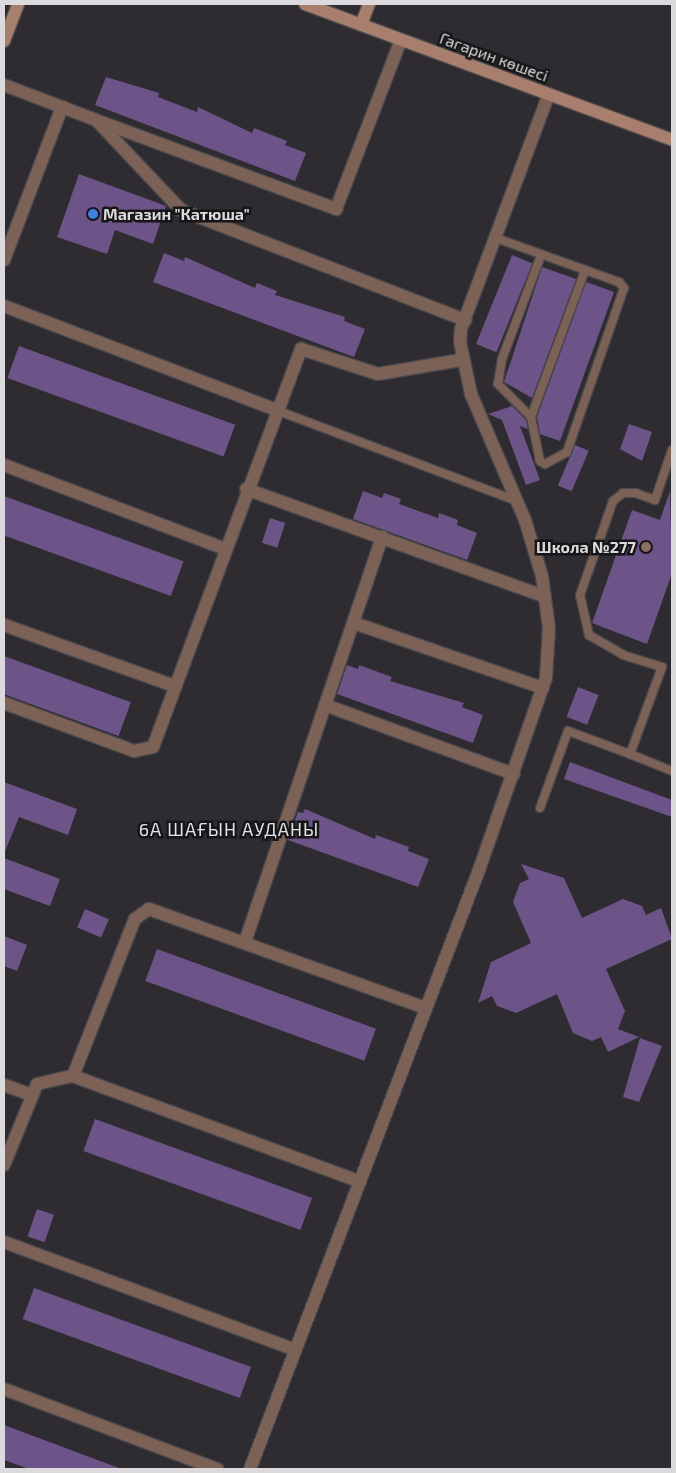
<!DOCTYPE html>
<meta charset="utf-8">
<style>
body{margin:0}
#map{position:relative;width:676px;height:1473px;overflow:hidden;background:#2e2c30;font-family:"Exo 2",sans-serif}
div>[style]{position:absolute}
.building>*{inset:0;background:#6d5488;transform-origin:0 0}
.roads{filter:drop-shadow(1px 0 #4a484c) drop-shadow(-1px 0 #4a484c) drop-shadow(0 1px #4a484c) drop-shadow(0 -1px #4a484c)}
.lane>*{height:8px;margin:-4px;padding:0 4px;transform-origin:4px;border-radius:4px;background:#7c6156}
.street>*{height:12px;margin:-6px;padding:0 6px;transform-origin:6px;border-radius:6px;background:#7c6156}
.secondary>*{height:12px;margin:-6px;padding:0 6px;transform-origin:6px;border-radius:6px;background:#a87e6c}
.dots>*{width:14px;height:14px;translate:-50% -50%;box-sizing:border-box;border:2px solid #161517;border-radius:50%}
span{translate:-50% -50%;white-space:nowrap;text-align:center;line-height:1.15;-webkit-text-stroke:5px #161517;paint-order:stroke}
.street-label{font-size:16px;color:#dcdadd}
.poi-label{font-size:16px;color:#dcdadd;font-weight:700}
.left{translate:0 -50%;text-align:left}
.right{translate:-100% -50%;text-align:right}
.neighbourhood-label{font-size:18px;color:#e4e1e7;letter-spacing:1px}
.frame{position:absolute;inset:0;border:5px solid #dcdadd;pointer-events:none}
</style>
<div id="map">
<div class="building">
<i style="clip-path:polygon(106px 77px,159px 93px,158px 97px,197px 112px,198px 107px,252px 133px,254px 128px,287px 141px,285px 145px,306px 153px,295px 181px,95px 105px)"></i>
<i style="clip-path:polygon(79px 174px,166px 206px,153px 244px,115px 230px,107px 254px,57px 237px)"></i>
<i style="clip-path:polygon(164px 253px,184px 261px,185px 257px,255px 288px,257px 283px,277px 291px,275px 295px,345px 317px,344px 321px,365px 329px,354px 357px,153px 282px)"></i>
<i style="left:512px;top:255px;width:22px;height:96px;rotate:22deg"></i>
<i style="clip-path:polygon(542px 267px,576px 279px,532px 398px,504px 382px)"></i>
<i style="clip-path:polygon(586px 282px,614px 292px,560px 441px,540px 434px,537px 417px)"></i>
<i style="left:19px;top:346px;width:230px;height:34px;rotate:20deg"></i>
<i style="clip-path:polygon(512px 406px,526px 420px,528px 429px,520px 426px,540px 480px,526px 485px,502px 420px,488px 414px)"></i>
<i style="clip-path:polygon(629px 424px,652px 432px,642px 461px,620px 449px)"></i>
<i style="left:575px;top:445px;width:15px;height:44px;rotate:23deg"></i>
<i style="clip-path:polygon(363px 491px,382px 498px,384px 493px,401px 499px,399px 504px,438px 518px,439px 513px,458px 520px,457px 525px,477px 533px,467px 560px,353px 519px)"></i>
<i style="clip-path:polygon(670px 491px,672px 573px,647px 644px,592px 623px,632px 510px,660px 520px)"></i>
<i style="left:4px;top:496px;width:191px;height:37px;rotate:20deg"></i>
<i style="left:270px;top:518px;width:16px;height:26px;rotate:18deg"></i>
<i style="left:4px;top:656px;width:135px;height:36px;rotate:20deg"></i>
<i style="clip-path:polygon(347px 665px,358px 669px,359px 665px,392px 677px,390px 681px,464px 703px,462px 707px,483px 715px,473px 743px,337px 694px)"></i>
<i style="left:578px;top:687px;width:22px;height:32px;rotate:21deg"></i>
<i style="clip-path:polygon(570px 762px,672px 800px,672px 817px,564px 779px)"></i>
<i style="clip-path:polygon(4px 782px,77px 809px,68px 835px,19px 817px,4px 854px)"></i>
<i style="clip-path:polygon(305px 809px,375px 839px,376px 835px,409px 847px,408px 851px,429px 859px,418px 887px,288px 840px,298px 812px,303px 813px)"></i>
<i style="clip-path:polygon(4px 858px,60px 879px,50px 906px,4px 889px)"></i>
<i style="clip-path:polygon(521px 864px,564px 878px,582px 918px,623px 899px,642px 906px,646px 915px,661px 908px,672px 939px,606px 969px,625px 1011px,618px 1029px,639px 1037px,608px 1052px,601px 1037px,592px 1041px,573px 1033px,557px 994px,516px 1013px,497px 1006px,492px 996px,478px 1003px,491px 962px,531px 943px,513px 902px,520px 883px,529px 879px)"></i>
<i style="left:85px;top:909px;width:26px;height:20px;rotate:23deg"></i>
<i style="clip-path:polygon(4px 936px,27px 945px,17px 971px,4px 966px)"></i>
<i style="left:157px;top:949px;width:233px;height:34px;rotate:20deg"></i>
<i style="clip-path:polygon(640px 1038px,662px 1046px,639px 1102px,623px 1097px)"></i>
<i style="left:95px;top:1119px;width:231px;height:34px;rotate:20deg"></i>
<i style="left:37px;top:1209px;width:18px;height:29px;rotate:19deg"></i>
<i style="left:34px;top:1288px;width:231px;height:33px;rotate:20deg"></i>
<i style="clip-path:polygon(4px 1425px,119px 1468px,119px 1469px,29px 1469px,4px 1460px)"></i>
</div>
<div class="roads">
<div class="lane">
<i style="left:496px;top:238px;width:131px;rotate:19.7deg"></i>
<i style="left:619px;top:282px;width:8px;rotate:50deg"></i>
<i style="left:624px;top:288px;width:174px;rotate:109.2deg"></i>
<i style="left:567px;top:452px;width:25px;rotate:151deg"></i>
<i style="left:545px;top:464px;width:6px;rotate:-149deg"></i>
<i style="left:540px;top:461px;width:45px;rotate:-101.6deg"></i>
<i style="left:531px;top:417px;width:47px;rotate:-135deg"></i>
<i style="left:498px;top:384px;width:25px;rotate:-81deg"></i>
<i style="left:502px;top:359px;width:111px;rotate:-69.4deg"></i>
<i style="left:276px;top:410px;width:254px;rotate:20.7deg"></i>
<i style="left:531px;top:417px;width:157px;rotate:-69.8deg"></i>
<i style="left:672px;top:450px;width:53px;rotate:108.8deg"></i>
<i style="left:655px;top:500px;width:20px;rotate:-160deg"></i>
<i style="left:636px;top:493px;width:13px;rotate:180deg"></i>
<i style="left:623px;top:493px;width:13px;rotate:141deg"></i>
<i style="left:613px;top:501px;width:100px;rotate:109.3deg"></i>
<i style="left:580px;top:595px;width:41px;rotate:77.3deg"></i>
<i style="left:589px;top:635px;width:39px;rotate:30deg"></i>
<i style="left:623px;top:655px;width:41px;rotate:17.1deg"></i>
<i style="left:662px;top:667px;width:93px;rotate:110.2deg"></i>
<i style="left:630px;top:754px;width:45px;rotate:22deg"></i>
<i style="left:540px;top:808px;width:82px;rotate:-70deg"></i>
<i style="left:568px;top:731px;width:66px;rotate:20.4deg"></i>
</div>
<div class="street">
<i style="left:4px;top:85px;width:98px;rotate:20.8deg"></i>
<i style="left:96px;top:120px;width:124px;rotate:46.6deg"></i>
<i style="left:181px;top:210px;width:305px;rotate:21.2deg"></i>
<i style="left:101px;top:122px;width:251px;rotate:20.3deg"></i>
<i style="left:336px;top:209px;width:181px;rotate:-69deg"></i>
<i style="left:4px;top:260px;width:164px;rotate:-69.2deg"></i>
<i style="left:4px;top:306px;width:291px;rotate:20.9deg"></i>
<i style="left:4px;top:465px;width:236px;rotate:20.8deg"></i>
<i style="left:246px;top:489px;width:317px;rotate:19.8deg"></i>
<i style="left:354px;top:623px;width:200px;rotate:19deg"></i>
<i style="left:4px;top:625px;width:181px;rotate:19.7deg"></i>
<i style="left:4px;top:703px;width:139px;rotate:20.3deg"></i>
<i style="left:134px;top:751px;width:19px;rotate:-12deg"></i>
<i style="left:153px;top:747px;width:425px;rotate:-69.6deg"></i>
<i style="left:301px;top:349px;width:81px;rotate:18deg"></i>
<i style="left:378px;top:374px;width:84px;rotate:-9.6deg"></i>
<i style="left:325px;top:705px;width:201px;rotate:20.1deg"></i>
<i style="left:245px;top:942px;width:428px;rotate:-71.3deg"></i>
<i style="left:73px;top:1076px;width:305px;rotate:20.2deg"></i>
<i style="left:4px;top:1085px;width:27px;rotate:20deg"></i>
<i style="left:4px;top:1165px;width:87px;rotate:-67.8deg"></i>
<i style="left:37px;top:1084px;width:37px;rotate:-13deg"></i>
<i style="left:73px;top:1076px;width:169px;rotate:-68.5deg"></i>
<i style="left:135px;top:919px;width:17px;rotate:-36deg"></i>
<i style="left:149px;top:909px;width:291px;rotate:19.7deg"></i>
<i style="left:4px;top:1242px;width:309px;rotate:20.3deg"></i>
<i style="left:4px;top:1389px;width:228px;rotate:20.6deg"></i>
<i style="left:250px;top:1469px;width:641px;rotate:-69.08deg"></i>
<i style="left:479px;top:870px;width:203px;rotate:-70.8deg"></i>
<i style="left:546px;top:678px;width:50px;rotate:-86.6deg"></i>
<i style="left:549px;top:628px;width:52px;rotate:-97.7deg"></i>
<i style="left:542px;top:576px;width:59px;rotate:-106.9deg"></i>
<i style="left:525px;top:520px;width:137px;rotate:-113.2deg"></i>
<i style="left:471px;top:394px;width:53px;rotate:-101.9deg"></i>
<i style="left:460px;top:342px;width:13px;rotate:-86deg"></i>
<i style="left:461px;top:329px;width:251px;rotate:-69.5deg"></i>
</div>
<div class="secondary">
<i style="left:305px;top:4px;width:391px;rotate:20.3deg"></i>
<i style="left:361px;top:25px;width:22px;rotate:-69deg"></i>
<i style="left:4px;top:41px;width:40px;rotate:-69deg"></i>
</div>
</div>
<div class="dots">
<i style="left:93px;top:214px;background:#3f7fe0"></i>
<i style="left:646px;top:547px;background:#8d6e63"></i>
</div>
<div class="street-label">
<span style="left:494px;top:57px;rotate:20deg">Гагарин көшесі</span>
</div>
<div class="poi-label">
<span class="left" style="left:103px;top:214px">Магазин "Катюша"</span>
<span class="right" style="left:636px;top:547px">Школа №277</span>
</div>
<div class="neighbourhood-label">
<span style="left:229px;top:829px">6А ШАҒЫН АУДАНЫ</span>
</div>
<div class="frame"></div>
</div>
